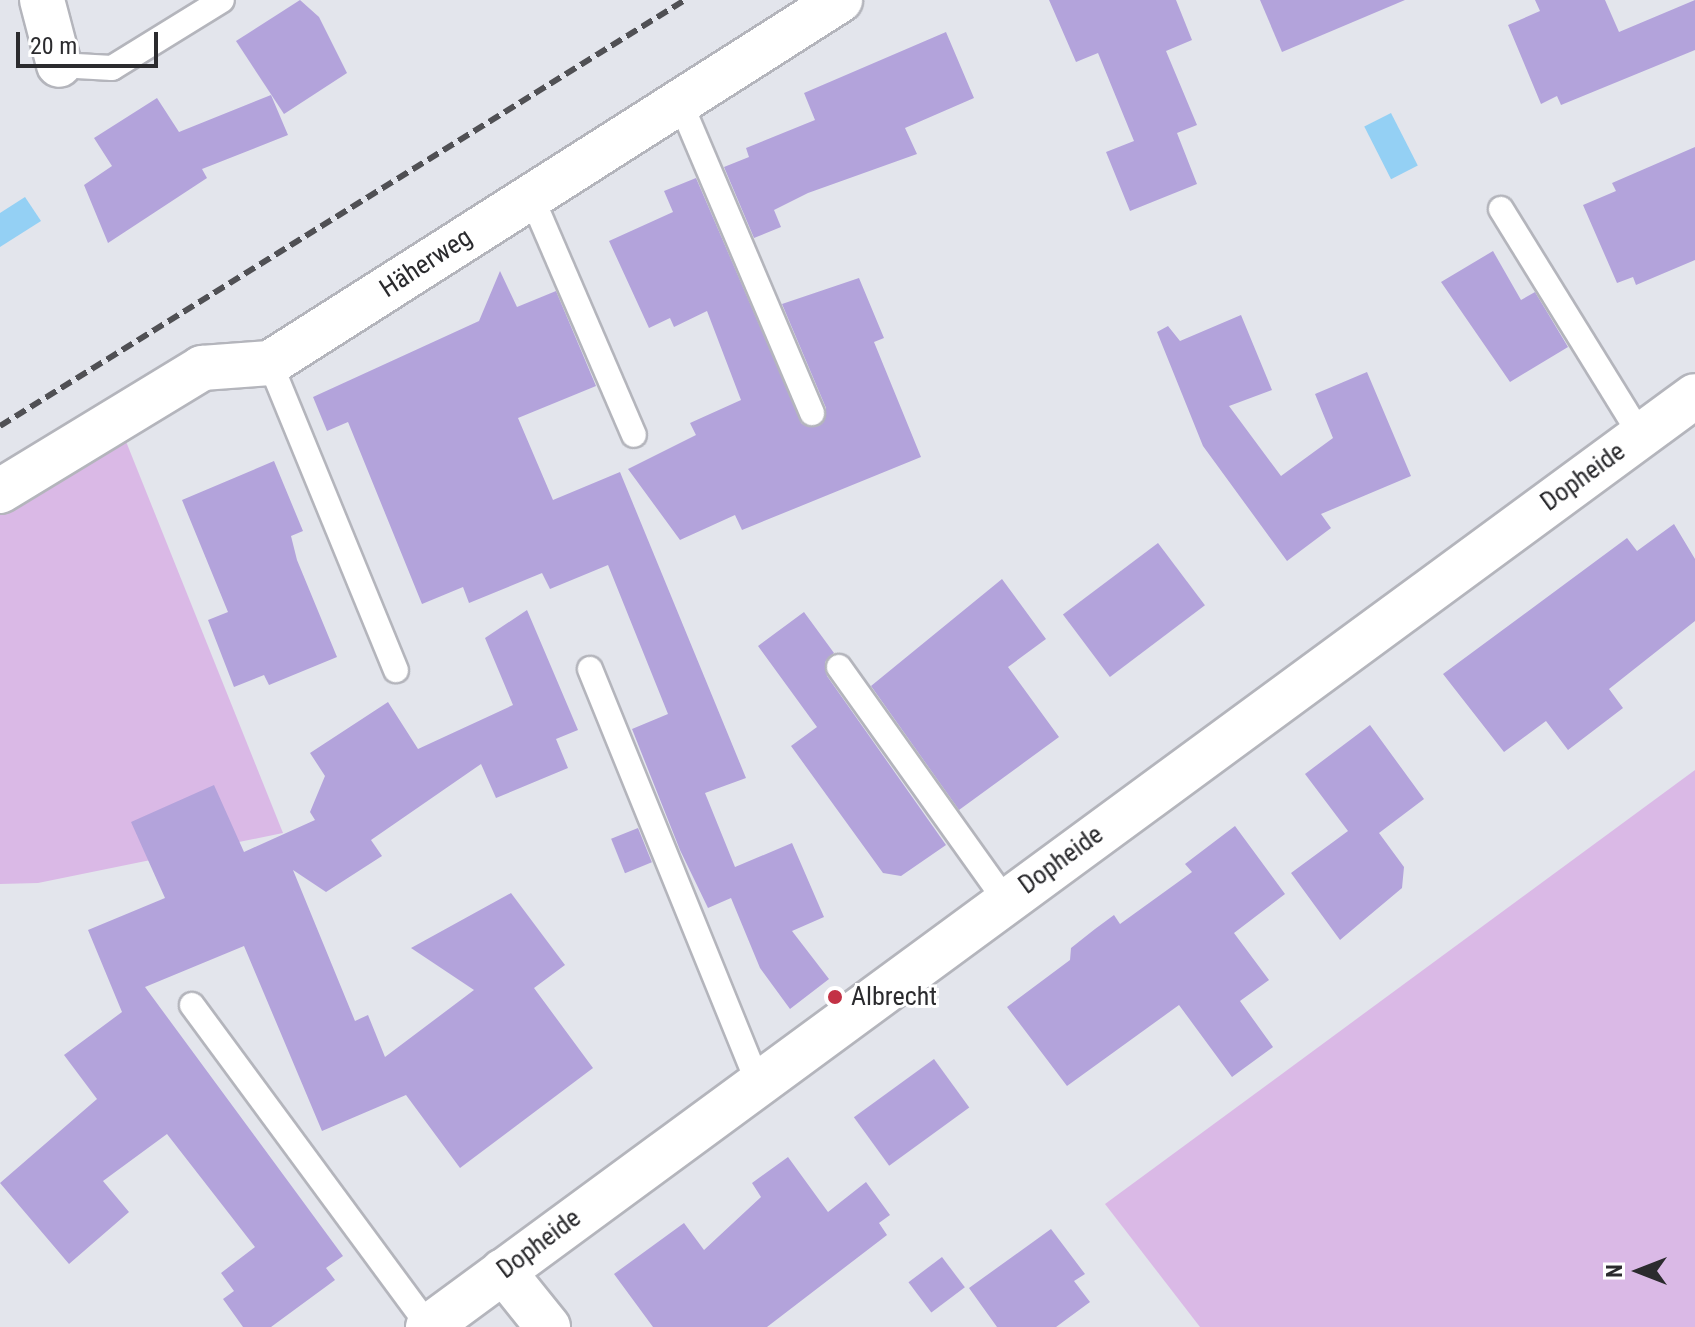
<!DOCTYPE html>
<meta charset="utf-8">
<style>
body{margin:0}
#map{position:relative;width:1695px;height:1327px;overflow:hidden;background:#e3e5ec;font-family:"Roboto Condensed",sans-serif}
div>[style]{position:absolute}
.green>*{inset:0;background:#dab9e6}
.water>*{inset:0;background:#94d0f4;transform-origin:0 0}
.building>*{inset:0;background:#b3a3db;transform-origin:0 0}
.roads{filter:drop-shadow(2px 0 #b4b5bc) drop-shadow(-2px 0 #b4b5bc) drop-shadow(0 2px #b4b5bc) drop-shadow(0 -2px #b4b5bc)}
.service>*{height:24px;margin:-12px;padding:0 12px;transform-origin:12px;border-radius:12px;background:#fff}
.minor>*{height:44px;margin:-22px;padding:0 22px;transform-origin:22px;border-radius:22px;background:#fff}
.rail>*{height:6px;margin-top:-3px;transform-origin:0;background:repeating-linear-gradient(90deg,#505054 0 12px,transparent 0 18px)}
.dots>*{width:22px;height:22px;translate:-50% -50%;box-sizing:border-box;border:4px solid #fff;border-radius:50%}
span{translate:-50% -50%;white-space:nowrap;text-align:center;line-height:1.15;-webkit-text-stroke:6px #fff;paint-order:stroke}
.street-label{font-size:26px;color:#2b2b2e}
.poi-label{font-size:26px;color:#2b2b2e}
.left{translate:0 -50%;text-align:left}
.north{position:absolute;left:1599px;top:1231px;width:80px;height:80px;-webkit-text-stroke:6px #fff;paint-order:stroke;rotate:270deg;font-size:22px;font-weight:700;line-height:32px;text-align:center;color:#2b2b2e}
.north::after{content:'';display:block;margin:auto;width:28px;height:36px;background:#2b2b2e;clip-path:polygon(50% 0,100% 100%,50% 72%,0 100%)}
.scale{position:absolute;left:16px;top:32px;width:142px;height:36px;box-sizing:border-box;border:4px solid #2b2b2e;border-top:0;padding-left:10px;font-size:24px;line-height:28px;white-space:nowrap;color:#2b2b2e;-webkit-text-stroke:6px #fff;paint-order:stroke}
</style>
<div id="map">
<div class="green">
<i style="clip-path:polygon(123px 434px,283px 833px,38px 883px,0 884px,0 510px)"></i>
<i style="clip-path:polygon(1695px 770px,1695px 1327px,1200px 1327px,1105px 1204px)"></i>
</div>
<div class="water">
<i style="left:1391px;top:113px;width:59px;height:30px;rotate:63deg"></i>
<i style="clip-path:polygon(25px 197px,41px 221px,0 247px,0 213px)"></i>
</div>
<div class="building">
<i style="clip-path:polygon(300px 0,319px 17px,347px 73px,284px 114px,236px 41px)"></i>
<i style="clip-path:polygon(1049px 0,1176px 0,1192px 40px,1166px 51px,1197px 125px,1177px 133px,1197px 184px,1130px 211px,1106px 152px,1134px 141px,1098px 53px,1076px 62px)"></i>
<i style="clip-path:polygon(1260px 0,1405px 0,1282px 52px)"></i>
<i style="clip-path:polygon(1535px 0,1605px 0,1619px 32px,1695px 0,1695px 50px,1561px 105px,1557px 96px,1541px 104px,1508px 25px,1540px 11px)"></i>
<i style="clip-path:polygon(946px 32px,974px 98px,905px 128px,917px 154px,808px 193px,774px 210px,781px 227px,754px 238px,724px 167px,749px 157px,746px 148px,815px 120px,804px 93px)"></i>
<i style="clip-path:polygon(271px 95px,288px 135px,202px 169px,207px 178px,108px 243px,84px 185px,112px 166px,94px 138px,157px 98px,179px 132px)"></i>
<i style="clip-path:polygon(1695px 147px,1695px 260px,1636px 285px,1633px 277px,1617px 283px,1583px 205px,1616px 191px,1612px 183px)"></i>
<i style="clip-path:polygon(696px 178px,802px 424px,819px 426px,826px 408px,782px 304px,859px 278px,884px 338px,874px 342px,921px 457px,742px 530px,735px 515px,680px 540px,628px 469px,696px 435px,690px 423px,741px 400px,707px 311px,674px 327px,670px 318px,649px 328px,609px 241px,673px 212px,664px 191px)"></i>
<i style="clip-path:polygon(1493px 251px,1521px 300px,1535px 292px,1568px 347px,1510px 382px,1441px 282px)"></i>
<i style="clip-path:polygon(500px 271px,517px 307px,556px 291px,596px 386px,518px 418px,553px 500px,620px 472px,746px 778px,705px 793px,735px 867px,792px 843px,824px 917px,792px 931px,829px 979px,790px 1009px,760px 968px,731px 898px,708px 908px,680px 850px,632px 729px,668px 714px,608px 565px,550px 589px,542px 573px,469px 603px,463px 587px,422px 604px,348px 422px,327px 431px,313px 397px,479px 321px)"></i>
<i style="clip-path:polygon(1241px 315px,1272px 390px,1229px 406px,1281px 476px,1333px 438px,1315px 394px,1367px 372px,1411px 476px,1321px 514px,1331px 528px,1287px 561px,1203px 446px,1157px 332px,1168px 326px,1180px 341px)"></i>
<i style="clip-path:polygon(274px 461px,303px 531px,291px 536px,297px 560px,337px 657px,269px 685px,264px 675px,234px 687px,208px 620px,228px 612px,182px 500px)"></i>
<i style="clip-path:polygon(1674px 524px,1695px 559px,1695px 621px,1609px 689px,1623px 708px,1568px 750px,1546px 721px,1504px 752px,1443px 674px,1627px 538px,1637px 551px)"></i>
<i style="left:1158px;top:543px;width:78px;height:119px;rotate:53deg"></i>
<i style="clip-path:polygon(1002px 579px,1046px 639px,1008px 667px,1059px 737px,959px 810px,871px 686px)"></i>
<i style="clip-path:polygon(527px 610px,578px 730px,556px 739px,568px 768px,496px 798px,481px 764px,371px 840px,382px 856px,326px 892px,293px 870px,355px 1021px,368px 1015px,385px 1057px,474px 990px,411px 948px,511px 893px,565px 965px,534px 988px,593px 1068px,460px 1168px,406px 1095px,322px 1131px,244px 946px,145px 987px,343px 1256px,326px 1268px,335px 1280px,271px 1327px,243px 1327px,223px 1299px,234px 1291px,221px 1273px,255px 1247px,167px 1134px,103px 1181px,129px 1212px,69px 1264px,0 1183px,97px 1099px,64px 1055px,122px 1012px,88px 930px,165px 898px,131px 822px,214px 785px,244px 852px,315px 820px,310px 812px,325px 776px,310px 753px,388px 702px,418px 749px,513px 705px,485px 638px)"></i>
<i style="clip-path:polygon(804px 612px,834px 653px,825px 662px,827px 676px,946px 845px,901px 876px,883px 873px,791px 746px,817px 727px,758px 646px)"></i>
<i style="clip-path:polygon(1370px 725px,1424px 799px,1379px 833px,1404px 867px,1402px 888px,1340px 940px,1291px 873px,1348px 831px,1305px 774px)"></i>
<i style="clip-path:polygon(1235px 826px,1285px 894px,1234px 933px,1269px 980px,1240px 1001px,1273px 1047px,1232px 1077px,1179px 1005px,1067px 1086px,1007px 1007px,1070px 960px,1071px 948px,1095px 929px,1114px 915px,1120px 924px,1192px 872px,1185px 864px)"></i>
<i style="left:638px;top:828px;width:37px;height:29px;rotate:68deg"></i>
<i style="left:934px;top:1059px;width:60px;height:99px;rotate:54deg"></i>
<i style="clip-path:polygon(788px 1157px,828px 1212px,866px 1182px,890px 1215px,879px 1223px,887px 1235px,767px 1327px,653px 1327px,614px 1274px,684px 1223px,704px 1250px,761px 1197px,752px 1183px)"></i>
<i style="clip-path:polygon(1051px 1229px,1085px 1274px,1074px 1281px,1090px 1302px,1056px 1327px,997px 1327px,969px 1288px)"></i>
<i style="left:942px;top:1257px;width:38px;height:42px;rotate:53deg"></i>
</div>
<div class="roads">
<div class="service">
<i style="left:59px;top:65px;width:53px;rotate:3.2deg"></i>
<i style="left:112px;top:68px;width:129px;rotate:-31.7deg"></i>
<i style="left:680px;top:102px;width:338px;rotate:67deg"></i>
<i style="left:531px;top:196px;width:260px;rotate:66.7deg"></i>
<i style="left:1501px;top:209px;width:264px;rotate:58.3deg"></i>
<i style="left:270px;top:363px;width:332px;rotate:67.7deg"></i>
<i style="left:839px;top:667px;width:287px;rotate:54.5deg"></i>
<i style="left:590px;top:669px;width:447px;rotate:67.9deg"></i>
<i style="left:192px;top:1005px;width:399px;rotate:53.6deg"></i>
</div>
<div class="minor">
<i style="left:42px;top:0;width:67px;rotate:75.3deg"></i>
<i style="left:0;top:491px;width:237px;rotate:-31.3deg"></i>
<i style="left:202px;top:368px;width:68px;rotate:-4.2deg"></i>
<i style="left:270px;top:363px;width:676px;rotate:-32.49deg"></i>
<i style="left:503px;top:1271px;width:72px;rotate:51.2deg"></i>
<i style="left:428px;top:1327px;width:1572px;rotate:-36.31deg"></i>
</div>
</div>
<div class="rail">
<i style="left:0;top:426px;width:807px;rotate:-31.88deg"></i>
</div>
<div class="dots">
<i style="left:835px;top:997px;background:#c33245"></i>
</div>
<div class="street-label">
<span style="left:426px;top:263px;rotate:-33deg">Häherweg</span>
<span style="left:1583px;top:477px;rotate:-36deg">Dopheide</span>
<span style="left:1061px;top:860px;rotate:-36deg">Dopheide</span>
<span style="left:539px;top:1244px;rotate:-37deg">Dopheide</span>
</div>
<div class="poi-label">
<span class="left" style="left:851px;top:997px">Albrecht</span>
</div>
<div class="north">N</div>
<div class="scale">20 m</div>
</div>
